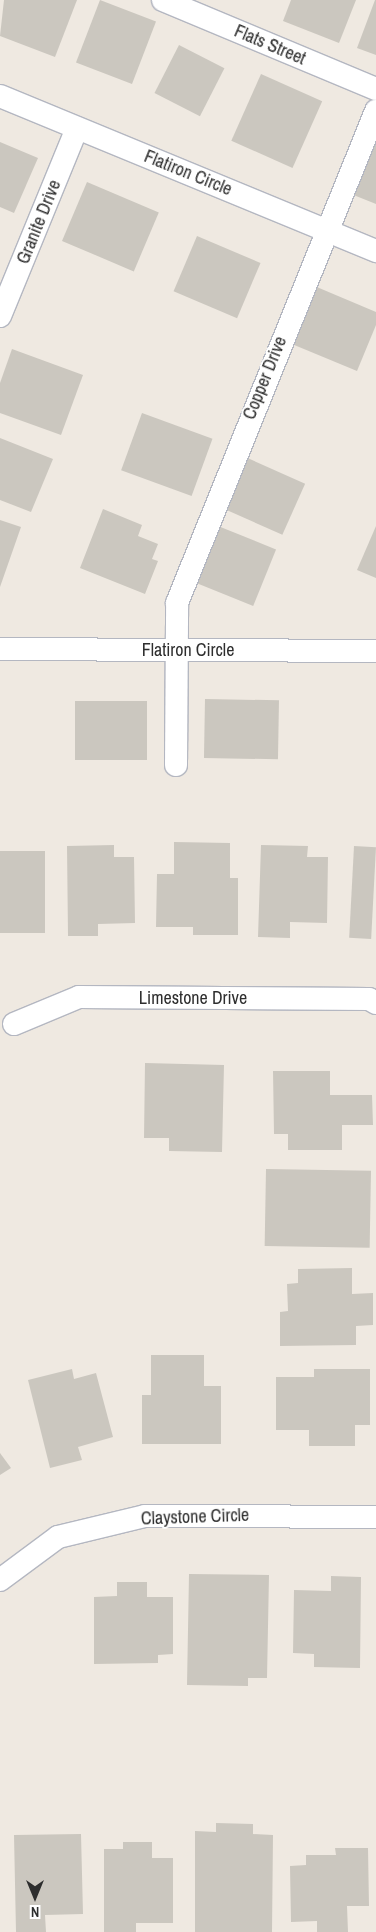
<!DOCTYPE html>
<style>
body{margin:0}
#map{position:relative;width:376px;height:1932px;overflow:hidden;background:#efe9e1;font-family:"Archivo Narrow",sans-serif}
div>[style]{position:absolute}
.building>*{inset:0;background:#cbc7bf;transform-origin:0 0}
.roads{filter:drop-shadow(1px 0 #b4b7c1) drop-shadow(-1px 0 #b4b7c1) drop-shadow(0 1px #b4b7c1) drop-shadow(0 -1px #b4b7c1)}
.street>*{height:22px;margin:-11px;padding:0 11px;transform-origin:11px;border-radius:11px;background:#fff}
span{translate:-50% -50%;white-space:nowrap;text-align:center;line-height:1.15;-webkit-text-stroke:4px #fff;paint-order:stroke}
.street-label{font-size:18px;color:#2e2e2e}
.north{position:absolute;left:10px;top:1872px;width:50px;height:50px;-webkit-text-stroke:4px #fff;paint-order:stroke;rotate:180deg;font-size:14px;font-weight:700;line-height:20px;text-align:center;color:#2e2e2e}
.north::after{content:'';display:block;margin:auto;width:18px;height:22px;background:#2e2e2e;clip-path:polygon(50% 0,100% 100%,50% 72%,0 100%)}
</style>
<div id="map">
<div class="building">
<i style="clip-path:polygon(4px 0,77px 0,55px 57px,0 36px)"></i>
<i style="left:100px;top:0;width:60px;height:67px;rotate:21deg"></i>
<i style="clip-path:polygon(291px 0,356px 0,339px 43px,283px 21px)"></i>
<i style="clip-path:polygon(375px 0,376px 0,376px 55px,357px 48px)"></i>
<i style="left:179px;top:45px;width:51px;height:54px;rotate:27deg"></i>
<i style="left:261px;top:74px;width:67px;height:73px;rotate:24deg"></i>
<i style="clip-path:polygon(376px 133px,376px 204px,351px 194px)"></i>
<i style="clip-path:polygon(0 142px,38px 158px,14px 213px,0 207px)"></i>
<i style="left:87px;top:182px;width:78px;height:64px;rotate:23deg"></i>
<i style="left:197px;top:236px;width:69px;height:60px;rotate:23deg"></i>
<i style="clip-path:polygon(312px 285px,376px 312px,376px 325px,357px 371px,287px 342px)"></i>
<i style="clip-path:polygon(12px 349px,83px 375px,61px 435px,0 413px,0 383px)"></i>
<i style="left:142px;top:413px;width:75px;height:61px;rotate:20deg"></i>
<i style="clip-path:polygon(0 438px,53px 459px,31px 512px,0 500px)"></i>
<i style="left:243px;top:456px;width:68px;height:56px;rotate:24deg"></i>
<i style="clip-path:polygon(103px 509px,142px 525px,138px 536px,158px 544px,152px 559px,158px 561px,145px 594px,80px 568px)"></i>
<i style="clip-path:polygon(0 520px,21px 527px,0 587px)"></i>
<i style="left:213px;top:524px;width:68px;height:61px;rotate:22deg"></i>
<i style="clip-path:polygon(376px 526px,376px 578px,357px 570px)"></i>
<i style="left:205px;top:699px;width:74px;height:59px;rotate:1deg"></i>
<i style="left:75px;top:701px;width:72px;height:59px"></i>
<i style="clip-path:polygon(174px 842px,230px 843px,230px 878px,238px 878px,238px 935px,193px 935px,193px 927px,156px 927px,157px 874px,174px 874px)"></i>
<i style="clip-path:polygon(114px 845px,114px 857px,134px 857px,135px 923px,98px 924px,98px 936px,68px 936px,67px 846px)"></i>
<i style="clip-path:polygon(261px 845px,308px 846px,307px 857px,328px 857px,327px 923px,290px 922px,290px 938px,258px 937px)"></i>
<i style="left:354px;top:846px;width:22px;height:92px;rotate:3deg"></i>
<i style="left:0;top:851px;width:45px;height:82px"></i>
<i style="clip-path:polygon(145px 1063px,224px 1065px,222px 1152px,169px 1151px,169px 1138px,144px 1138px)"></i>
<i style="clip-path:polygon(273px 1071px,330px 1071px,330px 1095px,372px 1095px,373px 1125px,342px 1125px,342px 1150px,288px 1150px,288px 1134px,274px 1134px)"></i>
<i style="left:266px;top:1169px;width:105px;height:77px;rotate:1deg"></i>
<i style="clip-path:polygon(352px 1268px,352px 1294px,373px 1293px,373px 1325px,356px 1326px,356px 1345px,280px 1346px,280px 1312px,288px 1311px,287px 1284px,298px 1283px,298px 1269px)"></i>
<i style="clip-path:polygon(151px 1355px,204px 1355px,204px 1386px,221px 1386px,221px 1444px,142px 1444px,142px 1395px,151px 1395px)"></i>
<i style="clip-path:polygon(72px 1369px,74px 1379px,96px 1373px,113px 1437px,78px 1447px,82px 1460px,50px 1468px,28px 1380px)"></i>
<i style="clip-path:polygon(314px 1369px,370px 1369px,370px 1425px,355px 1425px,355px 1446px,309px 1446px,309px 1430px,276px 1430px,276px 1377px,314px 1377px)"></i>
<i style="clip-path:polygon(0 1453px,11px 1468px,0 1475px)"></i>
<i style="clip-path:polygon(189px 1574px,269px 1575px,267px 1678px,248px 1678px,248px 1686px,187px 1685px)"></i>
<i style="clip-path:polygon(331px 1576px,361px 1577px,360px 1668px,314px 1667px,314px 1654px,293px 1653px,294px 1590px,331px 1591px)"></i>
<i style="clip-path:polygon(117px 1582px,147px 1582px,147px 1597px,173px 1597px,173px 1654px,158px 1655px,158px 1663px,94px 1664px,94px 1597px,117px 1596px)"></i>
<i style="clip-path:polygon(216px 1823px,253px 1824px,253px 1834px,273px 1835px,272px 1932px,195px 1932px,195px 1831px,216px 1832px)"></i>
<i style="clip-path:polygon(81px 1834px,83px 1914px,45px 1915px,46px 1932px,16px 1932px,14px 1835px)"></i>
<i style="clip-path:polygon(123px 1842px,152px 1842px,152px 1858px,173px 1858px,173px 1923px,136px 1923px,136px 1932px,104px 1932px,104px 1849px,123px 1849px)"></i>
<i style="clip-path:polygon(335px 1848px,368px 1848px,369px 1906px,347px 1906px,348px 1932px,317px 1932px,317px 1921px,291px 1922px,290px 1866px,306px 1865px,306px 1855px,336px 1855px)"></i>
</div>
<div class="roads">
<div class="street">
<i style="left:163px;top:0;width:231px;rotate:22.7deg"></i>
<i style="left:0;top:96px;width:407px;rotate:22.4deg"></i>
<i style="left:0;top:316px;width:203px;rotate:-67.7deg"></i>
<i style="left:0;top:649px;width:376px;rotate:0.3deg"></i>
<i style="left:176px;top:765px;width:162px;rotate:-89.6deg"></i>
<i style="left:177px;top:603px;width:531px;rotate:-67.98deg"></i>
<i style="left:14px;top:1024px;width:70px;rotate:-22.6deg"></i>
<i style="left:79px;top:997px;width:290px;rotate:0.4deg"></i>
<i style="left:369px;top:999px;width:8px;rotate:30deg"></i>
<i style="left:0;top:1580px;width:72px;rotate:-36.6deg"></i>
<i style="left:58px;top:1537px;width:89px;rotate:-13.6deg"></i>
<i style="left:145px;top:1516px;width:231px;rotate:0.2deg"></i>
</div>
</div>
<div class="street-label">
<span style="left:270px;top:45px;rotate:23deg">Flats Street</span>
<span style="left:188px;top:173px;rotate:22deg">Flatiron Circle</span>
<span style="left:39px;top:222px;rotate:-68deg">Granite Drive</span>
<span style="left:265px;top:378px;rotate:-68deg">Copper Drive</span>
<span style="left:188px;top:650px">Flatiron Circle</span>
<span style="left:193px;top:998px">Limestone Drive</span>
<span style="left:195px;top:1517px;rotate:-2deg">Claystone Circle</span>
</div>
<div class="north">N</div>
</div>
